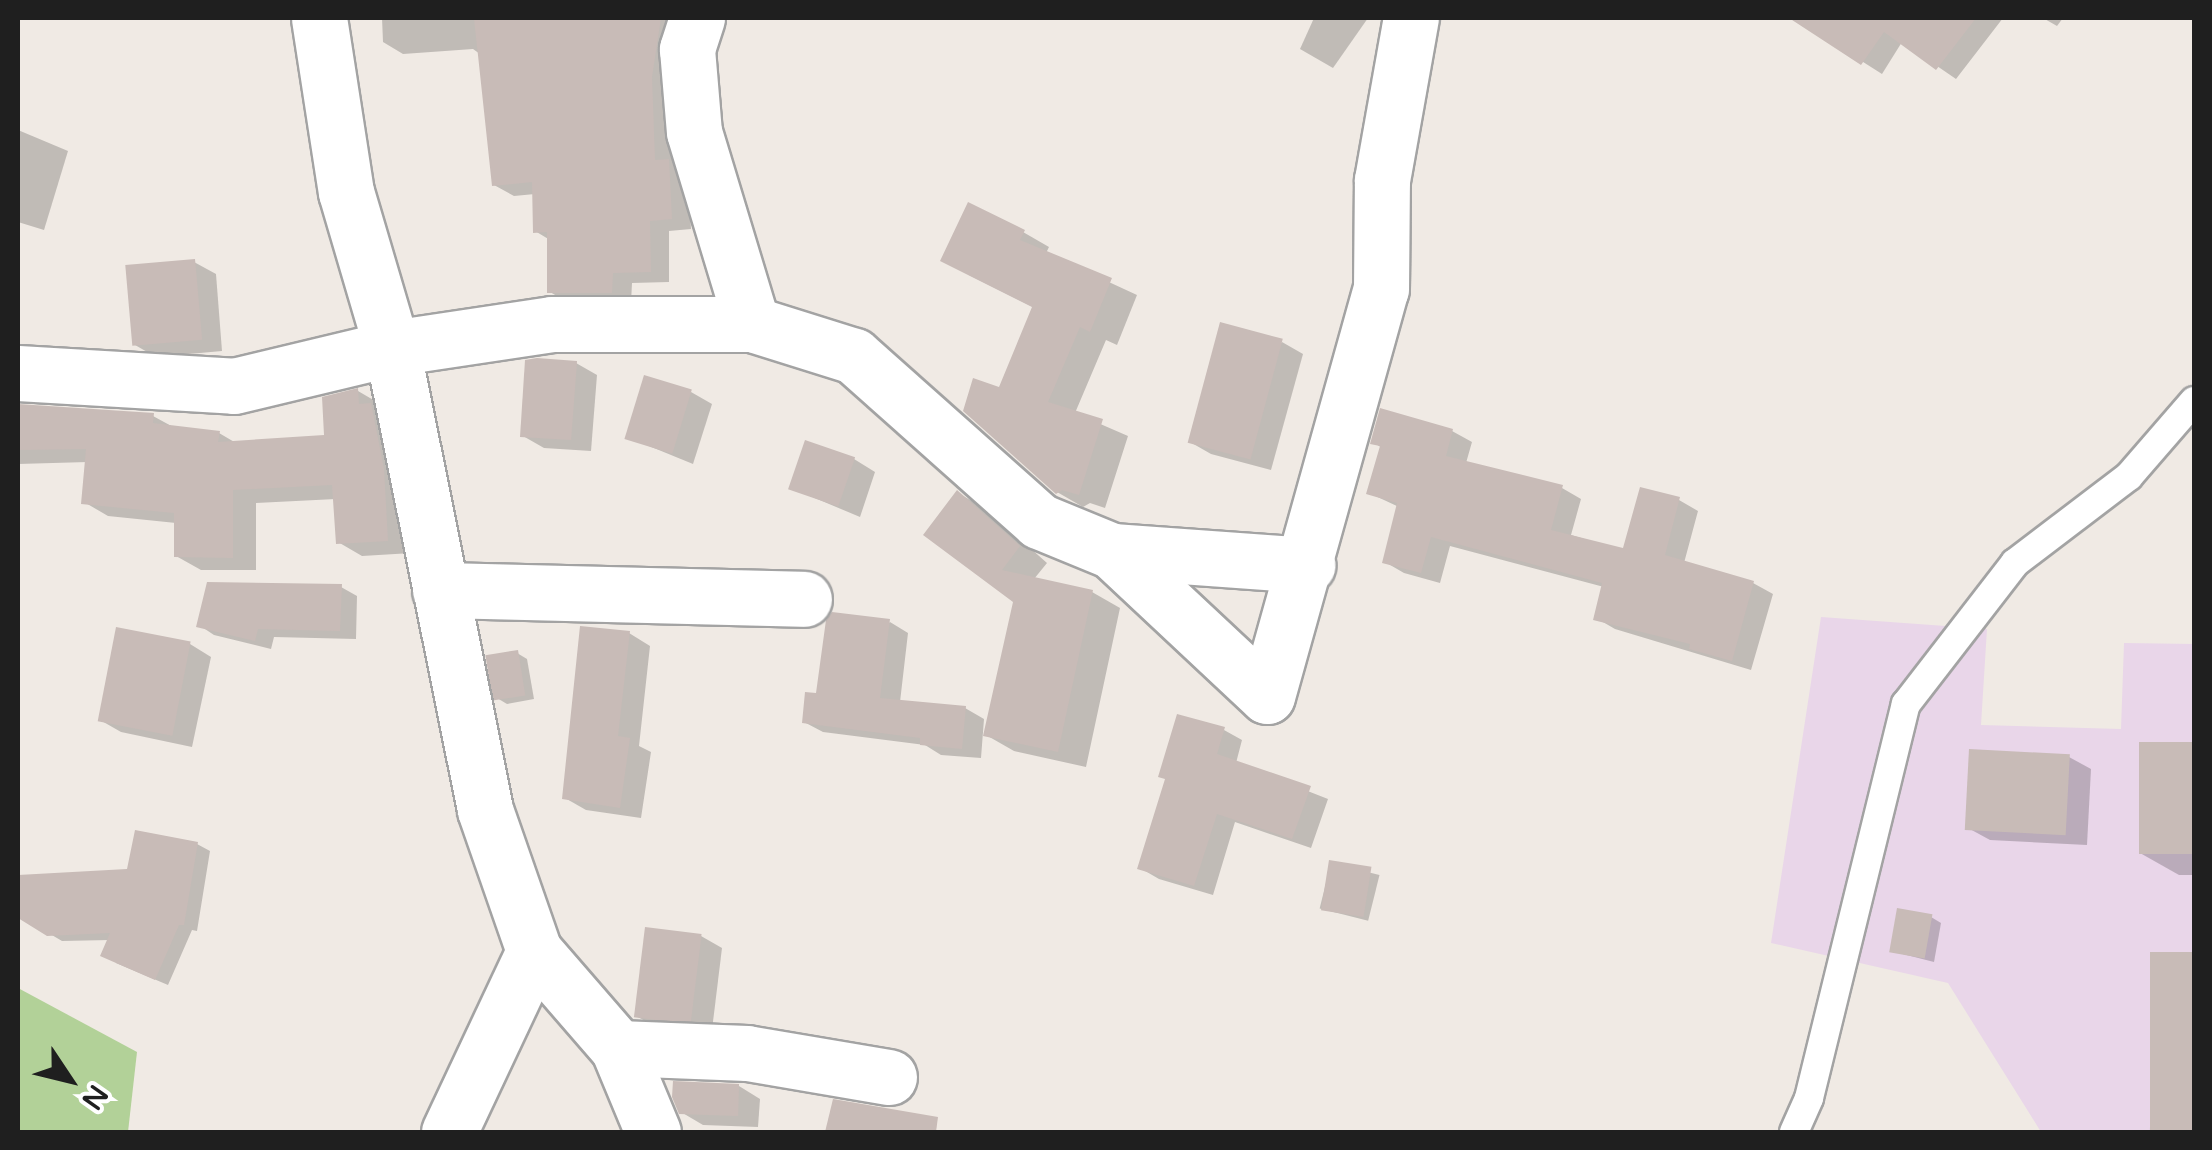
<!DOCTYPE html>
<style>
body{margin:0}
#map{position:relative;width:2212px;height:1150px;overflow:hidden;background:#f0eae4;font-family:"Varela Round",sans-serif}
div>[style]{position:absolute}
.industrial>*{inset:0;background:#e9d6e9}
.forest>*{inset:0;background:#b2d198}
.shadow>*{inset:0;background:#0003;transform-origin:0 0}
.building>*{inset:0;background:#c8bbb7;transform-origin:0 0}
.roads{filter:drop-shadow(2px 0 #a3a3a3) drop-shadow(-2px 0 #a3a3a3) drop-shadow(0 2px #a3a3a3) drop-shadow(0 -2px #a3a3a3)}
.service>*{height:28px;margin:-14px;padding:0 14px;transform-origin:14px;border-radius:14px;background:#fff}
.minor>*{height:55px;margin:-27.5px;padding:0 27.5px;transform-origin:27.5px;border-radius:27.5px;background:#fff}
span{translate:-50% -50%;white-space:nowrap;text-align:center;line-height:1.15;-webkit-text-stroke:8px #fff;paint-order:stroke}
.frame{position:absolute;inset:0;border:20px solid #1f1f1f;pointer-events:none}
.north{position:absolute;left:20px;top:1030px;width:100px;height:100px;-webkit-text-stroke:8px #fff;paint-order:stroke;rotate:125deg;font-size:28px;font-weight:700;line-height:40px;text-align:center;color:#1f1f1f}
.north::after{content:'';display:block;margin:auto;width:35px;height:45px;background:#1f1f1f;clip-path:polygon(50% 0,100% 100%,50% 72%,0 100%)}
</style>
<div id="map">
<div class="industrial">
<i style="clip-path:polygon(1821px 617px,1987px 629px,1981px 725px,2121px 729px,2124px 643px,2194px 644px,2194px 1132px,2041px 1132px,1948px 983px,1771px 943px)"></i>
</div>
<div class="forest">
<i style="clip-path:polygon(18px 988px,137px 1052px,128px 1132px,18px 1132px)"></i>
</div>
<div class="shadow">
<i style="clip-path:polygon(382px 18px,682px 18px,670px 89px,674px 165px,688px 173px,691px 229px,669px 231px,669px 282px,632px 283px,631px 303px,569px 303px,550px 292px,550px 240px,535px 231px,535px 194px,514px 196px,494px 185px,480px 54px,473px 49px,403px 54px,383px 42px)"></i>
<i style="clip-path:polygon(1314px 18px,1368px 18px,1333px 68px,1300px 49px)"></i>
<i style="clip-path:polygon(1830px 18px,2003px 18px,1956px 79px,1902px 42px,1882px 74px,1819px 34px)"></i>
<i style="clip-path:polygon(2043px 18px,2063px 18px,2057px 26px)"></i>
<i style="clip-path:polygon(18px 130px,68px 151px,44px 230px,18px 222px)"></i>
<i style="clip-path:polygon(1023px 232px,1049px 247px,1046px 253px,1137px 295px,1117px 345px,1106px 340px,1075px 413px,1128px 436px,1105px 508px,1090px 503px,1083px 507px,1057px 492px,1001px 390px,1035px 308px,969px 275px)"></i>
<i style="clip-path:polygon(194px 262px,216px 274px,222px 351px,156px 357px,135px 345px)"></i>
<i style="clip-path:polygon(1282px 342px,1303px 354px,1271px 470px,1211px 454px,1190px 442px)"></i>
<i style="clip-path:polygon(576px 363px,597px 375px,591px 451px,544px 448px,523px 436px)"></i>
<i style="clip-path:polygon(358px 391px,382px 405px,412px 553px,362px 556px,338px 542px,336px 499px,256px 503px,256px 570px,201px 570px,176px 556px,176px 523px,108px 516px,84px 502px,88px 462px,18px 464px,18px 407px,153px 416px,175px 428px,219px 433px,236px 443px,327px 438px)"></i>
<i style="clip-path:polygon(691px 392px,712px 404px,693px 464px,627px 437px)"></i>
<i style="clip-path:polygon(1382px 411px,1452px 431px,1472px 442px,1466px 463px,1562px 488px,1581px 499px,1571px 535px,1625px 551px,1679px 500px,1698px 511px,1684px 563px,1753px 583px,1773px 594px,1751px 670px,1615px 629px,1596px 618px,1604px 587px,1450px 546px,1440px 583px,1404px 573px,1385px 562px,1399px 507px,1369px 493px,1382px 448px,1373px 442px)"></i>
<i style="clip-path:polygon(854px 459px,875px 472px,860px 517px,791px 488px)"></i>
<i style="clip-path:polygon(958px 493px,986px 509px,1047px 563px,1034px 579px,1092px 592px,1120px 608px,1086px 767px,1014px 751px,986px 735px,1016px 601px)"></i>
<i style="clip-path:polygon(341px 587px,357px 596px,356px 639px,274px 637px,271px 649px,214px 635px,199px 625px)"></i>
<i style="clip-path:polygon(890px 622px,908px 633px,900px 702px,965px 708px,984px 719px,981px 758px,941px 755px,925px 745px,823px 732px,804px 722px,818px 695px)"></i>
<i style="clip-path:polygon(118px 630px,190px 644px,211px 657px,192px 747px,121px 732px,100px 720px)"></i>
<i style="clip-path:polygon(629px 633px,650px 646px,639px 746px,651px 752px,641px 818px,586px 810px,565px 798px)"></i>
<i style="clip-path:polygon(517px 653px,527px 659px,534px 699px,507px 704px,497px 698px)"></i>
<i style="clip-path:polygon(1224px 730px,1242px 740px,1236px 763px,1328px 799px,1311px 848px,1235px 822px,1213px 895px,1159px 879px,1140px 868px)"></i>
<i style="clip-path:polygon(2142px 744px,2194px 745px,2194px 875px,2179px 875px,2140px 853px)"></i>
<i style="clip-path:polygon(2069px 757px,2091px 769px,2087px 845px,1990px 840px,1968px 828px)"></i>
<i style="clip-path:polygon(197px 844px,210px 851px,197px 931px,192px 930px,168px 985px,116px 963px,110px 940px,62px 941px,18px 915px,18px 877px,129px 871px)"></i>
<i style="left:1331px;top:863px;width:50px;height:47px;rotate:14deg"></i>
<i style="clip-path:polygon(1931px 917px,1941px 923px,1934px 962px,1891px 951px)"></i>
<i style="clip-path:polygon(701px 936px,722px 948px,712px 1030px,658px 1028px,636px 1016px)"></i>
<i style="left:2153px;top:954px;width:41px;height:178px;rotate:1deg"></i>
<i style="clip-path:polygon(739px 1086px,760px 1099px,758px 1127px,703px 1125px,681px 1112px)"></i>
</div>
<div class="building">
<i style="clip-path:polygon(474px 18px,661px 18px,652px 77px,655px 160px,669px 159px,672px 219px,650px 221px,651px 272px,613px 273px,612px 293px,547px 293px,547px 232px,533px 233px,532px 182px,492px 186px)"></i>
<i style="clip-path:polygon(1789px 18px,1976px 18px,1936px 70px,1884px 32px,1861px 65px)"></i>
<i style="clip-path:polygon(968px 202px,1025px 230px,1020px 240px,1112px 278px,1090px 332px,1080px 327px,1048px 402px,1103px 419px,1079px 495px,1062px 490px,1056px 494px,963px 411px,973px 378px,999px 387px,1032px 307px,940px 261px)"></i>
<i style="left:195px;top:259px;width:81px;height:70px;rotate:85deg"></i>
<i style="left:1220px;top:322px;width:65px;height:125px;rotate:15deg"></i>
<i style="clip-path:polygon(537px 358px,577px 361px,571px 440px,520px 437px,525px 360px)"></i>
<i style="left:644px;top:375px;width:50px;height:67px;rotate:17deg"></i>
<i style="clip-path:polygon(358px 388px,359px 404px,371px 403px,384px 469px,388px 541px,336px 544px,332px 485px,233px 490px,233px 558px,174px 557px,174px 513px,81px 504px,86px 449px,18px 450px,18px 404px,154px 413px,153px 423px,220px 431px,218px 442px,324px 435px,322px 397px)"></i>
<i style="clip-path:polygon(1380px 408px,1453px 429px,1446px 456px,1563px 485px,1551px 530px,1623px 548px,1640px 487px,1680px 497px,1665px 555px,1754px 581px,1732px 661px,1689px 649px,1690px 644px,1593px 620px,1602px 583px,1431px 537px,1421px 573px,1382px 563px,1397px 503px,1366px 494px,1380px 446px,1370px 444px)"></i>
<i style="left:805px;top:440px;width:53px;height:52px;rotate:19deg"></i>
<i style="clip-path:polygon(957px 490px,1020px 546px,1002px 570px,1093px 590px,1058px 752px,983px 736px,1013px 602px,923px 535px)"></i>
<i style="clip-path:polygon(207px 582px,342px 584px,340px 631px,258px 629px,255px 641px,196px 627px)"></i>
<i style="clip-path:polygon(832px 612px,890px 619px,880px 698px,966px 706px,962px 749px,920px 745px,920px 738px,802px 723px,805px 692px,816px 693px,826px 620px)"></i>
<i style="clip-path:polygon(580px 626px,630px 631px,618px 736px,630px 738px,620px 808px,562px 799px)"></i>
<i style="left:116px;top:627px;width:76px;height:96px;rotate:11deg"></i>
<i style="left:518px;top:650px;width:46px;height:33px;rotate:81deg"></i>
<i style="clip-path:polygon(1177px 714px,1225px 727px,1217px 754px,1311px 786px,1292px 839px,1217px 814px,1194px 886px,1137px 869px,1165px 779px,1158px 777px)"></i>
<i style="left:2139px;top:742px;width:55px;height:112px"></i>
<i style="left:1969px;top:749px;width:101px;height:81px;rotate:3deg"></i>
<i style="clip-path:polygon(135px 830px,198px 842px,184px 925px,179px 925px,155px 980px,100px 956px,110px 933px,47px 936px,18px 918px,18px 875px,127px 869px)"></i>
<i style="left:1329px;top:860px;width:43px;height:51px;rotate:9deg"></i>
<i style="left:1897px;top:908px;width:36px;height:45px;rotate:10deg"></i>
<i style="left:645px;top:927px;width:57px;height:91px;rotate:7deg"></i>
<i style="left:2150px;top:952px;width:44px;height:180px"></i>
<i style="clip-path:polygon(673px 1081px,739px 1084px,738px 1116px,679px 1114px,672px 1097px)"></i>
<i style="clip-path:polygon(833px 1099px,938px 1117px,936px 1132px,825px 1132px)"></i>
</div>
<div class="roads">
<div class="service">
<i style="left:1794px;top:1132px;width:37px;rotate:-66deg"></i>
<i style="left:1809px;top:1098px;width:406px;rotate:-76.2deg"></i>
<i style="left:1906px;top:704px;width:178px;rotate:-52.3deg"></i>
<i style="left:2015px;top:563px;width:143px;rotate:-37.3deg"></i>
<i style="left:2129px;top:476px;width:99px;rotate:-49.1deg"></i>
</div>
<div class="minor">
<i style="left:319px;top:18px;width:176px;rotate:81.2deg"></i>
<i style="left:346px;top:192px;width:163px;rotate:73.6deg"></i>
<i style="left:392px;top:348px;width:471px;rotate:78.6deg"></i>
<i style="left:485px;top:810px;width:149px;rotate:70.8deg"></i>
<i style="left:534px;top:951px;width:128px;rotate:49.1deg"></i>
<i style="left:618px;top:1048px;width:91px;rotate:67.4deg"></i>
<i style="left:697px;top:18px;width:33px;rotate:108deg"></i>
<i style="left:687px;top:49px;width:83px;rotate:85.2deg"></i>
<i style="left:694px;top:132px;width:201px;rotate:73.2deg"></i>
<i style="left:18px;top:373px;width:216px;rotate:3.4deg"></i>
<i style="left:234px;top:386px;width:163px;rotate:-13.5deg"></i>
<i style="left:392px;top:348px;width:162px;rotate:-8.5deg"></i>
<i style="left:552px;top:324px;width:200px"></i>
<i style="left:752px;top:324px;width:107px;rotate:17.4deg"></i>
<i style="left:854px;top:356px;width:248px;rotate:41.7deg"></i>
<i style="left:1039px;top:521px;width:79px;rotate:22.3deg"></i>
<i style="left:1112px;top:551px;width:212px;rotate:43.1deg"></i>
<i style="left:1267px;top:696px;width:423px;rotate:-74.4deg"></i>
<i style="left:1381px;top:289px;width:109px;rotate:-89.5deg"></i>
<i style="left:1382px;top:180px;width:165px;rotate:-79.9deg"></i>
<i style="left:1112px;top:551px;width:196px;rotate:4.1deg"></i>
<i style="left:440px;top:590px;width:364px;rotate:1.4deg"></i>
<i style="left:618px;top:1048px;width:129px;rotate:2.2deg"></i>
<i style="left:747px;top:1053px;width:144px;rotate:9.6deg"></i>
<i style="left:449px;top:1132px;width:200px;rotate:-64.8deg"></i>
</div>
</div>
<div class="frame"></div>
<div class="north">N</div>
</div>
